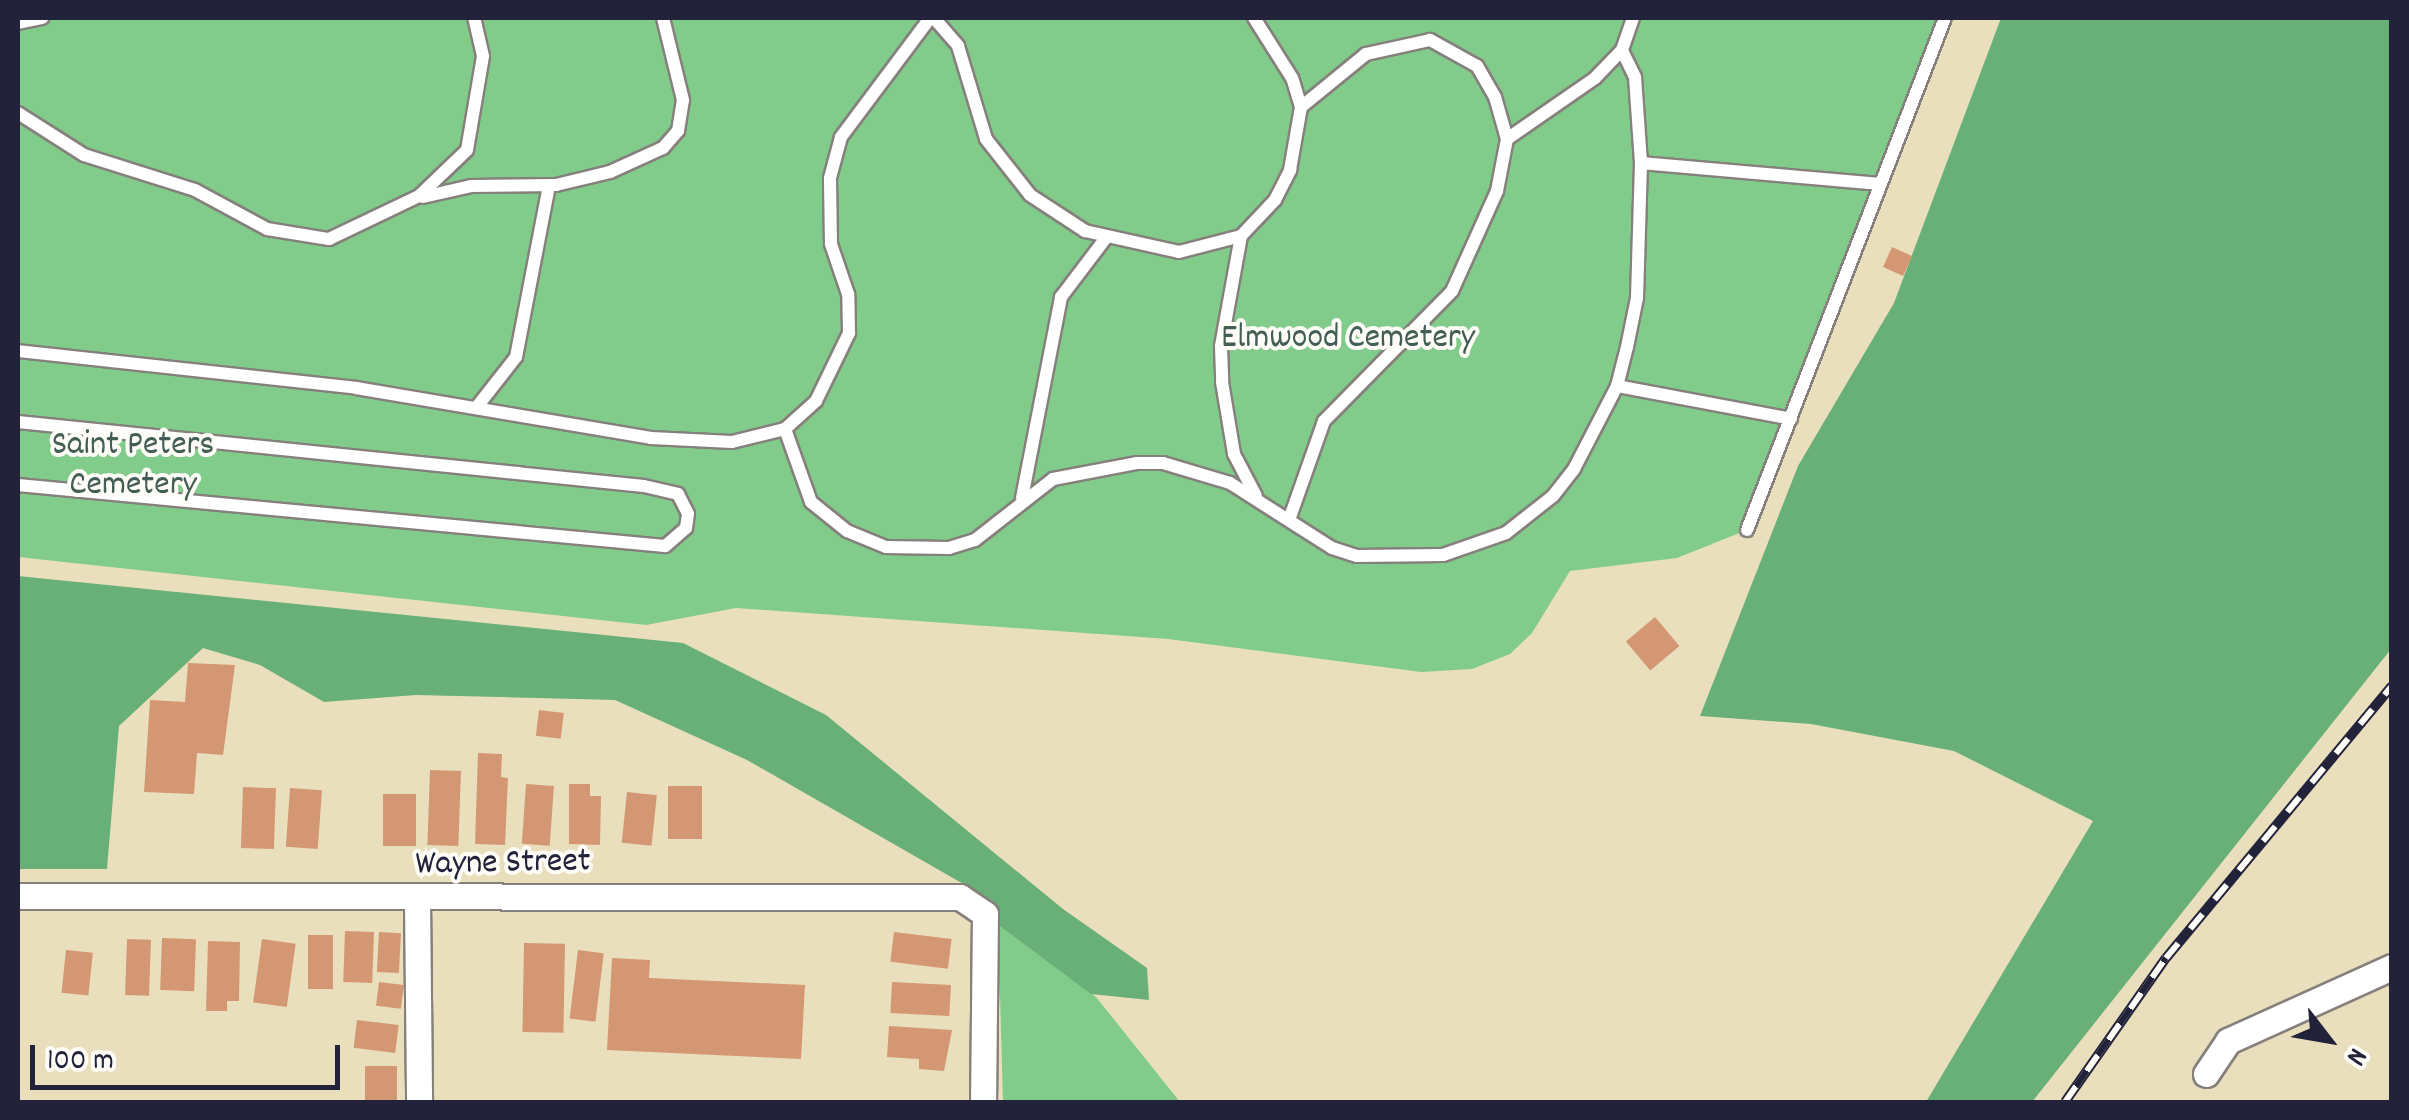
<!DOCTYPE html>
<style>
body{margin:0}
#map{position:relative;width:2409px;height:1120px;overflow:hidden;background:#eadfbc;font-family:Dekko,sans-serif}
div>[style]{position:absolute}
.green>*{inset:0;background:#81cc8b}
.forest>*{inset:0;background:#68b077}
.building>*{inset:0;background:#d49773;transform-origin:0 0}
.roads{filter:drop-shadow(2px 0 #86807c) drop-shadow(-2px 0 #86807c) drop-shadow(0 2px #86807c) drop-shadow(0 -2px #86807c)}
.lane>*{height:12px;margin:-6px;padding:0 6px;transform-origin:6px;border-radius:6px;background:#fff}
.street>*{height:25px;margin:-12.5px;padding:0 12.5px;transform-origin:12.5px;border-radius:12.5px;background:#fff}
.rail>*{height:10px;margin-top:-5px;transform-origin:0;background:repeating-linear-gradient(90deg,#fdfcf7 0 19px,#22223b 0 38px);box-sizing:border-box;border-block:2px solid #22223b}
span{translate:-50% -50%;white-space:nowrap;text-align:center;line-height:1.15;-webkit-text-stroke:8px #fdfcf7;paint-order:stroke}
.park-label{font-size:35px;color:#435e57}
.street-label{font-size:35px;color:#22223b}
.frame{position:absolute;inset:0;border:20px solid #22223b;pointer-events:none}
.north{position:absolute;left:2279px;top:990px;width:100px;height:100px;-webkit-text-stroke:8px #fdfcf7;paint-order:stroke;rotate:121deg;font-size:28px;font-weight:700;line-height:40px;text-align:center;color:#22223b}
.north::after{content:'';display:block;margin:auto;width:35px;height:45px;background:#22223b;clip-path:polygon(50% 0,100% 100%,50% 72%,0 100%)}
.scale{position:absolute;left:30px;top:1045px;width:310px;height:45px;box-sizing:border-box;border:5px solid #22223b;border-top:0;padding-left:12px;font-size:30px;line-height:35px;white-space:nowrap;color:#22223b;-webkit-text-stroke:8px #fdfcf7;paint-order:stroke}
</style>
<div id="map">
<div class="green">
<i style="clip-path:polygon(18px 18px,1945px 18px,1747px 530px,1677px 558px,1570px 571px,1532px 633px,1510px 654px,1472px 669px,1421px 672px,1168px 639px,736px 608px,646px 625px,18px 557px)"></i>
<i style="clip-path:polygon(998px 925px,1096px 997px,1180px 1102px,1003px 1102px)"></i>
</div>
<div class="forest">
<i style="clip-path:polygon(2001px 18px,2391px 18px,2391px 649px,2032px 1102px,1926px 1102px,2093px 821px,1954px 751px,1811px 724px,1700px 716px,1798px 466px,1894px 303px)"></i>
<i style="clip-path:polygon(18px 576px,683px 643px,826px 715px,1063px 909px,1147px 968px,1149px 1000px,1091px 994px,998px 925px,993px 901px,747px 760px,615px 700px,416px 695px,324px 702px,260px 665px,203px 648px,119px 726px,107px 869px,18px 869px)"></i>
</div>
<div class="building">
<i style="left:1892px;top:247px;width:22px;height:22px;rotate:24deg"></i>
<i style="left:1655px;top:617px;width:38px;height:38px;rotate:50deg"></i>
<i style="clip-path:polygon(188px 663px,235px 665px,223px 755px,197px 753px,194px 794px,144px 792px,150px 700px,185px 702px)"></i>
<i style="left:539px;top:710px;width:25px;height:26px;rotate:7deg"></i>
<i style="clip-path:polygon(478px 753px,502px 754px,501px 777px,508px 778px,505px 845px,475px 844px)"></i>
<i style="left:430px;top:770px;width:31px;height:75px;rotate:2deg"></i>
<i style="left:526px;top:784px;width:28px;height:60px;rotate:4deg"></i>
<i style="clip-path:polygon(569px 784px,590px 784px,590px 796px,601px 796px,600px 845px,569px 844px)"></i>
<i style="left:702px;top:786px;width:53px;height:34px;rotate:90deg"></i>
<i style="left:243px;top:787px;width:33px;height:61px;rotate:2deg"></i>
<i style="left:290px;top:788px;width:32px;height:59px;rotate:4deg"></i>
<i style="left:627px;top:792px;width:30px;height:51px;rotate:6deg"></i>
<i style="left:383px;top:794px;width:33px;height:52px"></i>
<i style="left:345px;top:931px;width:29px;height:51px;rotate:2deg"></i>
<i style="left:379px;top:932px;width:22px;height:40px;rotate:3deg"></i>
<i style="left:894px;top:932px;width:58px;height:30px;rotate:7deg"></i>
<i style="left:308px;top:935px;width:25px;height:54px"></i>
<i style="left:162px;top:938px;width:34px;height:52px;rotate:2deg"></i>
<i style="left:127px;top:939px;width:24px;height:56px;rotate:2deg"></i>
<i style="left:262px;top:939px;width:34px;height:64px;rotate:8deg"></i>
<i style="clip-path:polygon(208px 941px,240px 942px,239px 1001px,227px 1001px,227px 1011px,206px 1011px)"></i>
<i style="left:524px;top:943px;width:41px;height:89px;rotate:1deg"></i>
<i style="left:66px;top:950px;width:27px;height:43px;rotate:6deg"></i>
<i style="left:578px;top:950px;width:26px;height:69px;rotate:7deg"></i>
<i style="clip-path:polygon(612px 958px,650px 960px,649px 978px,805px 985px,801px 1059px,607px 1050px)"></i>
<i style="left:379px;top:982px;width:25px;height:24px;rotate:7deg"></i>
<i style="left:892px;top:982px;width:59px;height:31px;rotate:3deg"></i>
<i style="left:357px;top:1020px;width:42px;height:28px;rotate:7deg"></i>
<i style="clip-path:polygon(889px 1026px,952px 1030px,944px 1071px,919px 1069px,919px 1059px,887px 1057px)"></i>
<i style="left:365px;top:1066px;width:32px;height:35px"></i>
</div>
<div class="roads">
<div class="lane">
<i style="left:934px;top:18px;width:37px;rotate:49deg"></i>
<i style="left:958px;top:46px;width:97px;rotate:73.2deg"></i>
<i style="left:986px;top:139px;width:71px;rotate:51.8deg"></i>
<i style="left:1030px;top:195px;width:66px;rotate:33.2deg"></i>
<i style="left:1085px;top:231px;width:96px;rotate:12.6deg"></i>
<i style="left:1179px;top:252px;width:64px;rotate:-14.5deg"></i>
<i style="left:1241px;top:236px;width:50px;rotate:-46.6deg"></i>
<i style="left:1275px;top:200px;width:34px;rotate:-63deg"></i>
<i style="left:1290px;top:170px;width:64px;rotate:-80.1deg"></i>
<i style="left:1301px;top:107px;width:30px;rotate:-107deg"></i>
<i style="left:1292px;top:78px;width:71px;rotate:-122.3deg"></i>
<i style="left:18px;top:23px;width:25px;rotate:-12deg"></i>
<i style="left:18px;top:113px;width:78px;rotate:32.5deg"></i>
<i style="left:84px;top:155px;width:116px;rotate:17.5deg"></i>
<i style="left:195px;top:190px;width:82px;rotate:28.4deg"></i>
<i style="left:267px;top:229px;width:63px;rotate:9.2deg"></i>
<i style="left:329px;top:239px;width:100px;rotate:-25.5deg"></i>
<i style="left:419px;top:196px;width:66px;rotate:-43.8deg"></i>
<i style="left:467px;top:150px;width:95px;rotate:-80.3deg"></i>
<i style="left:483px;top:56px;width:39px;rotate:-103deg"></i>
<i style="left:1507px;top:139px;width:107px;rotate:-34.7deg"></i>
<i style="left:1595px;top:78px;width:39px;rotate:-46deg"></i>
<i style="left:1622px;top:50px;width:34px;rotate:-71deg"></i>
<i style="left:1641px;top:163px;width:240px;rotate:5deg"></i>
<i style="left:423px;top:197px;width:49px;rotate:-12.9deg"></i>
<i style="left:471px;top:186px;width:85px;rotate:-0.7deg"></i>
<i style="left:556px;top:185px;width:56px;rotate:-13.5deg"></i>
<i style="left:610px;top:172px;width:58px;rotate:-24.4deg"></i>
<i style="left:663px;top:148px;width:23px;rotate:-49deg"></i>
<i style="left:678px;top:131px;width:31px;rotate:-81deg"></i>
<i style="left:683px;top:100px;width:84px;rotate:-103.7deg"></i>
<i style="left:1241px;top:236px;width:112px;rotate:100.3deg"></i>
<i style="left:1221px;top:346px;width:36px;rotate:88deg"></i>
<i style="left:1222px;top:382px;width:73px;rotate:80.5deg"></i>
<i style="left:1234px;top:454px;width:47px;rotate:62.4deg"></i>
<i style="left:18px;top:351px;width:340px;rotate:6.2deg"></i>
<i style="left:356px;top:388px;width:299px;rotate:9.6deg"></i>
<i style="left:651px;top:438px;width:81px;rotate:2.8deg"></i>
<i style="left:732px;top:442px;width:55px;rotate:-13.8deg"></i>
<i style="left:785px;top:429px;width:42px;rotate:-42.1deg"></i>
<i style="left:816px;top:401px;width:76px;rotate:-64.1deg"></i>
<i style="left:849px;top:333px;width:39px;rotate:-91deg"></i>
<i style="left:848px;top:294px;width:53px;rotate:-108.8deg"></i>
<i style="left:831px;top:244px;width:66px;rotate:-90.9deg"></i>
<i style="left:830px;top:178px;width:42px;rotate:-75deg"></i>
<i style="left:841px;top:137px;width:149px;rotate:-53.2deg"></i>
<i style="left:1617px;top:386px;width:177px;rotate:10.7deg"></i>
<i style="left:476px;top:408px;width:65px;rotate:-51.9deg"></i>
<i style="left:516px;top:357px;width:175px;rotate:-79.1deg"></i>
<i style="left:18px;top:422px;width:629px;rotate:5.84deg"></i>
<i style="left:644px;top:486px;width:35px;rotate:13deg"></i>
<i style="left:678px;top:494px;width:22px;rotate:63deg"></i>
<i style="left:688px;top:514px;width:14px;rotate:98deg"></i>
<i style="left:686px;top:528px;width:28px;rotate:139deg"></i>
<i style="left:665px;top:546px;width:650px;rotate:-174.61deg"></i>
<i style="left:785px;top:429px;width:77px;rotate:70.4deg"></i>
<i style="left:811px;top:502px;width:46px;rotate:38.9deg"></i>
<i style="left:847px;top:531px;width:42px;rotate:22.3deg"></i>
<i style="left:886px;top:547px;width:63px;rotate:0.9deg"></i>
<i style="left:949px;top:548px;width:27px;rotate:-17deg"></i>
<i style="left:975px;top:540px;width:99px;rotate:-38deg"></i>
<i style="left:1053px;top:479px;width:86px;rotate:-10.8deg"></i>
<i style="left:1137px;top:463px;width:26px"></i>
<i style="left:1163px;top:463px;width:70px;rotate:16.6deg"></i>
<i style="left:1230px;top:483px;width:121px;rotate:32.5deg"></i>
<i style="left:1332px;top:548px;width:26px;rotate:18deg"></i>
<i style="left:1357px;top:556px;width:86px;rotate:-0.7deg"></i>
<i style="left:1443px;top:555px;width:67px;rotate:-19.2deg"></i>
<i style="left:1506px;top:533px;width:60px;rotate:-38.2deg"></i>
<i style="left:1553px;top:496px;width:34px;rotate:-52deg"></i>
<i style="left:1574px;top:469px;width:93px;rotate:-62.6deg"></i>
<i style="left:1617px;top:386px;width:40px;rotate:-75.6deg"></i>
<i style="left:1627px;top:347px;width:50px;rotate:-78.5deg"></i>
<i style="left:1637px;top:298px;width:135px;rotate:-88.3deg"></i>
<i style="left:1641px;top:163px;width:86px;rotate:-94deg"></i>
<i style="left:1635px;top:77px;width:30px;rotate:-116deg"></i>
<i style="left:1022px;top:498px;width:205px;rotate:-79deg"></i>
<i style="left:1061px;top:297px;width:73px;rotate:-52.8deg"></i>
<i style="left:1289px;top:520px;width:105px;rotate:-70.5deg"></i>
<i style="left:1324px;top:421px;width:182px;rotate:-45.4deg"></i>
<i style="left:1452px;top:291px;width:110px;rotate:-65.8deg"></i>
<i style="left:1497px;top:191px;width:53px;rotate:-79.1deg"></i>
<i style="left:1507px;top:139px;width:44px;rotate:-105.9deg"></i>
<i style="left:1495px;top:97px;width:36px;rotate:-120deg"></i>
<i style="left:1477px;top:66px;width:54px;rotate:-151deg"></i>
<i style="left:1430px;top:40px;width:66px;rotate:167.7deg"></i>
<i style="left:1366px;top:54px;width:84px;rotate:140.8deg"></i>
<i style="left:1747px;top:530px;width:549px;rotate:-68.86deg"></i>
</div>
<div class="street">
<i style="left:18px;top:896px;width:942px;rotate:0.06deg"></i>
<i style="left:960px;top:897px;width:30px;rotate:34deg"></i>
<i style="left:985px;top:914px;width:188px;rotate:90.6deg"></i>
<i style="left:417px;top:901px;width:201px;rotate:89.4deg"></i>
<i style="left:2206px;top:1074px;width:40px;rotate:-56deg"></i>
<i style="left:2228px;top:1041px;width:180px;rotate:-24.3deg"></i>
</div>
</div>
<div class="rail">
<i style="left:2065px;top:1102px;width:176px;rotate:-55deg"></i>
<i style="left:2166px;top:958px;width:354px;rotate:-50.3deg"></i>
</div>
<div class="park-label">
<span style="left:1348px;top:339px">Elmwood Cemetery</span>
<span style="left:133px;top:466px">Saint Peters<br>Cemetery</span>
</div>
<div class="street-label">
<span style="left:503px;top:864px;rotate:-1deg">Wayne Street</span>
</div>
<div class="frame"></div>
<div class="north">N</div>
<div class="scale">100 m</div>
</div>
